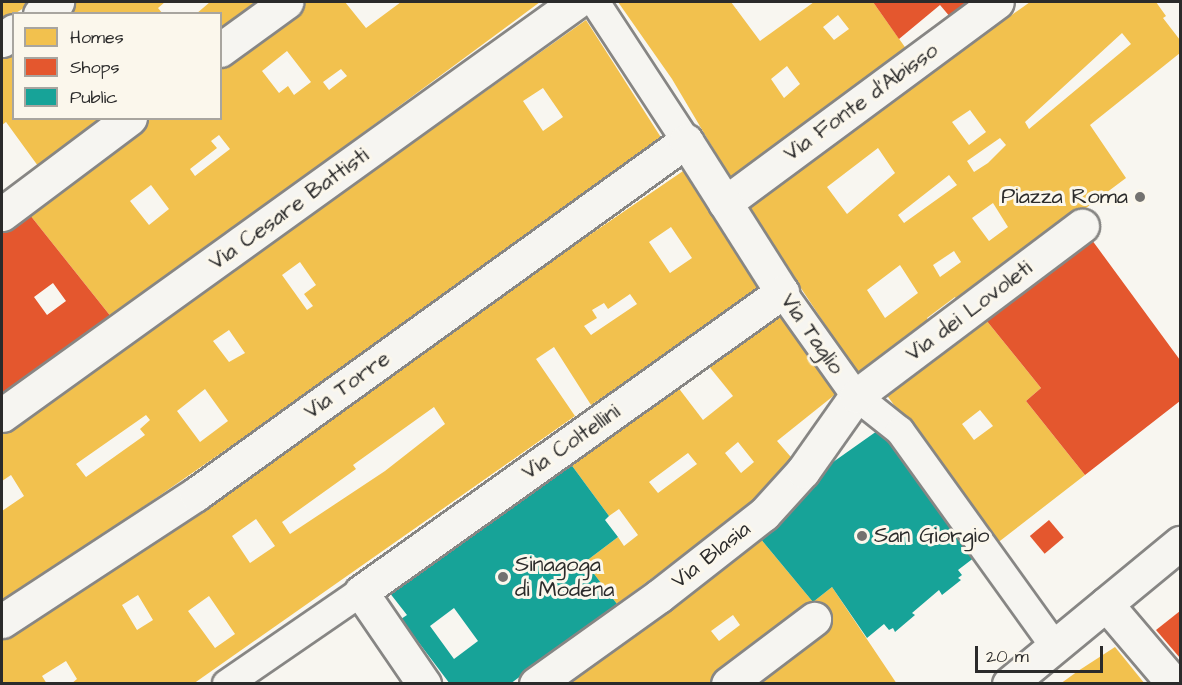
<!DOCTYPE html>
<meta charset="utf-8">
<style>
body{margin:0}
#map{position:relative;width:1182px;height:685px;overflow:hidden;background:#f8f6f0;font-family:"Architects Daughter",sans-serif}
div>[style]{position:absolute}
.homes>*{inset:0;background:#f2c14e}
.shops>*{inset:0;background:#e4572e;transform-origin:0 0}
.public>*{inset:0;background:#17a398}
.roads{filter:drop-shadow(2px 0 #878684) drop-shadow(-2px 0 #878684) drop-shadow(0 2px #878684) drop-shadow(0 -2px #878684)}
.pedestrian>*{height:28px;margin:-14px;padding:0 14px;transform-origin:14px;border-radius:14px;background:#f6f5f1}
.minor>*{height:33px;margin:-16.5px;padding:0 16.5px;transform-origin:16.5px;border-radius:16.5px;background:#f6f5f1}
.dots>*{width:16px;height:16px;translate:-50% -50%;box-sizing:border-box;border:3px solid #fbf7ec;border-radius:50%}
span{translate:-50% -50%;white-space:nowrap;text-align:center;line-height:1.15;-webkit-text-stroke:6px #fbf7ec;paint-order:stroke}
.street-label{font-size:22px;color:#2b2b2b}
.poi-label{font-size:22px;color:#2b2b2b}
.right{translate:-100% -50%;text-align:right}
.left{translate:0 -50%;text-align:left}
.frame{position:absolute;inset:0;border:3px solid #2b2b2b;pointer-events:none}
.legend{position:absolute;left:12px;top:12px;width:210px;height:108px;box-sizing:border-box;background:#fbf7ec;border:2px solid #a8a59f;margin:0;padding:8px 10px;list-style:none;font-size:18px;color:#2b2b2b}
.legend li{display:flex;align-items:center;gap:12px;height:30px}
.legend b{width:30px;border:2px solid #a8a59f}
.scale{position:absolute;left:975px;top:646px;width:128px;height:27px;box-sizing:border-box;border:3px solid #2b2b2b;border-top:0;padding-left:8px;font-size:18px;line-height:21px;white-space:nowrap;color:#2b2b2b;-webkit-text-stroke:4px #fbf7ec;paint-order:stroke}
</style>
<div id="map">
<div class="homes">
<i style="clip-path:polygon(2px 2px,33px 2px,2px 22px)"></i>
<i style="clip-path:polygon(73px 2px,165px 2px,158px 8px,163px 14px,55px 14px)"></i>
<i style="clip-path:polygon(210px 2px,266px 2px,220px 34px,220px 14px,196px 14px)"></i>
<i style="clip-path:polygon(evenodd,302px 2px,345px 2px,366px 28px,401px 2px,540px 2px,112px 318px,26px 210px,150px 118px,220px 118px,220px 65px,302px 2px,287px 51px,311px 82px,294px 95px,288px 86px,279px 93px,262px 71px,287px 51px,302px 2px,341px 69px,347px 76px,329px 90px,323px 82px,341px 69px,302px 2px,219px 135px,230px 149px,195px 176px,190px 169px,217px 148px,211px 141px,219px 135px,302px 2px,151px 185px,169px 209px,149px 225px,130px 201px,151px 185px)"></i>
<i style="clip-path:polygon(evenodd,618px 2px,731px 2px,760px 41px,814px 2px,873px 2px,907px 50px,733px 182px,672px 79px,618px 2px,838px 15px,849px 29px,834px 40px,823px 27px,838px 15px,618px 2px,787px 66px,800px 84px,784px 98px,771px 79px,787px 66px)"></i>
<i style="clip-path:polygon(evenodd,1030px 2px,1156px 2px,1166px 16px,1163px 18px,1180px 40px,1180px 53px,1090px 125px,1126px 178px,959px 303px,955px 297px,927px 318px,931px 325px,860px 377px,745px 204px,882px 111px,880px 109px,1030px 2px,1122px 33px,1131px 44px,1029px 129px,1025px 122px,1122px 33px,1030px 2px,970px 110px,986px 132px,969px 145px,952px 122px,970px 110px,1030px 2px,1000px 138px,1006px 145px,988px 163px,974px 172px,967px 161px,1000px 138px,1030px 2px,878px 148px,895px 173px,847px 214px,827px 187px,878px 148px,1030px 2px,949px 175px,957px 185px,904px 223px,898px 215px,949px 175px,1030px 2px,993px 203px,1008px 227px,989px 241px,972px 218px,993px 203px,1030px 2px,954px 251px,961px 262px,940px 277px,933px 265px,954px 251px,1030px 2px,900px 265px,918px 293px,885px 318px,867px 290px,900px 265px)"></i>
<i style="clip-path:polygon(evenodd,586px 20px,662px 139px,352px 362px,2px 605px,2px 511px,24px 496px,11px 475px,2px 481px,2px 434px,586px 20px,543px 88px,563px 117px,543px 131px,523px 101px,543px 88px,586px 20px,300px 262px,316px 285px,304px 294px,313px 306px,307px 310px,282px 275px,300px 262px,586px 20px,229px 330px,245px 353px,229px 362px,213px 341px,229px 330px,586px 20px,205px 389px,228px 421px,200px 442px,177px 411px,205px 389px,586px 20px,146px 415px,150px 420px,140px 429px,145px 435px,86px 477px,76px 464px,146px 415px)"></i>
<i style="clip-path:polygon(14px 41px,14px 118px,103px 118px,38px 166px,6px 122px,2px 125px,2px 49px)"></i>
<i style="clip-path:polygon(evenodd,686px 169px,764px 287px,591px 405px,554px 347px,536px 359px,575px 416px,193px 684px,71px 684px,77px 679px,66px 661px,42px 676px,47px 684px,2px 684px,2px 637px,686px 169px,671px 227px,692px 258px,670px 273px,649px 242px,671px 227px,686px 169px,630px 294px,637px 304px,591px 335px,584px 326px,597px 318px,592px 310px,604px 303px,608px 309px,630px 294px,686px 169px,434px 407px,445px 424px,385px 471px,290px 534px,282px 522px,356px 469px,353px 465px,434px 407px,686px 169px,256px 519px,275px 546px,250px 563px,232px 536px,256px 519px,686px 169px,138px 595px,153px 620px,137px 630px,122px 605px,138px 595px,686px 169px,209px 596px,235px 634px,215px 648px,188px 611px,209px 596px)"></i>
<i style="clip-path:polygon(evenodd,778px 314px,837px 393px,777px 441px,797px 464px,725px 524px,617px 604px,585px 562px,618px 537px,624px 546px,638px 535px,619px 509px,609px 516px,570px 463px,677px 386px,703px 420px,733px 396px,707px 364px,778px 314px,738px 442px,754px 462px,741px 473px,725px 453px,738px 442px,778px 314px,688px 453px,697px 464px,658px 493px,649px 482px,688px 453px)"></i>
<i style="clip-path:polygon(evenodd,982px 315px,1041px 388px,1026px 401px,1085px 475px,996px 544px,883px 390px,982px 315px,980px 410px,993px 426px,974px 440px,962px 424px,980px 410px)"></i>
<i style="clip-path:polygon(evenodd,760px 538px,813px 602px,832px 587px,897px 684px,743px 684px,734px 659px,708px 684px,559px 684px,760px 538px,733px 615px,740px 625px,719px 641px,711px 631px,733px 615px)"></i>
<i style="clip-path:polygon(1115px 647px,1145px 684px,1060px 684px,1078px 671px)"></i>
</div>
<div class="shops">
<i style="clip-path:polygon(873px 2px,972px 2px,951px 18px,940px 5px,899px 39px)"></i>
<i style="clip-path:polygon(evenodd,26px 210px,112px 318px,2px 396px,2px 228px,26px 210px,53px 283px,66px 301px,47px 315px,34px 297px,53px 283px)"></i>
<i style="clip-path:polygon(1089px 236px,1180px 360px,1180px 401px,1085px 475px,1026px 401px,1041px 388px,982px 315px)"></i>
<i style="left:1049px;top:520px;width:23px;height:25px;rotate:50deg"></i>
<i style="clip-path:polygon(1180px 611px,1180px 658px,1156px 630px)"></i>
</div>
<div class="public">
<i style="clip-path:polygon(877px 431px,887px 433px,975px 557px,958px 570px,962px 575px,958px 578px,961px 580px,942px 595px,939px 590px,912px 613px,915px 615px,895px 632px,893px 628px,889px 630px,884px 624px,867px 638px,832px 587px,813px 602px,760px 538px,802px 484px)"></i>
<i style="clip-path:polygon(evenodd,570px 463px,609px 516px,605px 520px,618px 537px,585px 562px,617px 604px,510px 684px,450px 684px,401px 619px,407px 615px,389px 592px,570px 463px,454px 608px,478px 641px,454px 659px,430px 626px,454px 608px)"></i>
</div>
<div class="roads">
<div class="pedestrian">
<i style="left:595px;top:2px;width:166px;rotate:56.8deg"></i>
<i style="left:782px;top:292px;width:128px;rotate:54.6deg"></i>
<i style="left:856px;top:396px;width:56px;rotate:38.5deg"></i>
<i style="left:900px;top:431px;width:266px;rotate:54.3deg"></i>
<i style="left:227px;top:684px;width:163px;rotate:-34.5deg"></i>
</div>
<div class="minor">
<i style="left:40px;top:14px;width:21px;rotate:-35deg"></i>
<i style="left:2px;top:40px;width:15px;rotate:-37deg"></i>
<i style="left:220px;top:50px;width:82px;rotate:-36deg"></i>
<i style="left:725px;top:203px;width:338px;rotate:-36.5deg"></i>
<i style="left:2px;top:214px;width:160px;rotate:-36.9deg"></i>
<i style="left:2px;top:415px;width:707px;rotate:-35.74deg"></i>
<i style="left:1106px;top:604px;width:105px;rotate:49.6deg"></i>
<i style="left:2px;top:621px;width:232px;rotate:-33.2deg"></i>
<i style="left:196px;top:494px;width:604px;rotate:-35.77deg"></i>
<i style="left:686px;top:141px;width:179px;rotate:57.6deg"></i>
<i style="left:782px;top:292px;width:517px;rotate:144.53deg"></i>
<i style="left:361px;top:592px;width:112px;rotate:55.6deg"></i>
<i style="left:536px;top:684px;width:151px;rotate:-35.6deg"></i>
<i style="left:659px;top:596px;width:133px;rotate:-38deg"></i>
<i style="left:764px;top:514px;width:58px;rotate:-47.8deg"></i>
<i style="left:803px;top:471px;width:92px;rotate:-54.8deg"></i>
<i style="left:856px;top:396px;width:283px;rotate:-37deg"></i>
<i style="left:728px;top:684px;width:108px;rotate:-37.1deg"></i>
<i style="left:1009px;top:684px;width:222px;rotate:-39.5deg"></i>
</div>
</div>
<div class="dots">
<i style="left:1140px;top:197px;background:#737270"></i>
<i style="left:862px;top:536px;background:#737270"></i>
<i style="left:503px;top:577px;background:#737270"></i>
</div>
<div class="street-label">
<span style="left:861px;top:102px;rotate:-36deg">Via Fonte d’Abisso</span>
<span style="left:289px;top:209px;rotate:-36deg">Via Cesare Battisti</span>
<span style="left:969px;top:311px;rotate:-37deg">Via dei Lovoleti</span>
<span style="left:812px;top:334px;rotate:55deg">Via Taglio</span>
<span style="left:347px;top:385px;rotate:-36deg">Via Torre</span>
<span style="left:571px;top:442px;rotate:-35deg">Via Coltellini</span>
<span style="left:711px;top:555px;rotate:-38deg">Via Blasia</span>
</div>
<div class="poi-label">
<span class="right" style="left:1128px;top:197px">Piazza Roma</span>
<span class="left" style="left:874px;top:536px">San Giorgio</span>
<span class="left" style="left:515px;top:577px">Sinagoga<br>di Modena</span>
</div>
<div class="frame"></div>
<ul class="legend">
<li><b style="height:16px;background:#f2c14e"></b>Homes</li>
<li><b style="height:16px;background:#e4572e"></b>Shops</li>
<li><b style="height:16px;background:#17a398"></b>Public</li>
</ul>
<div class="scale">20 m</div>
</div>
